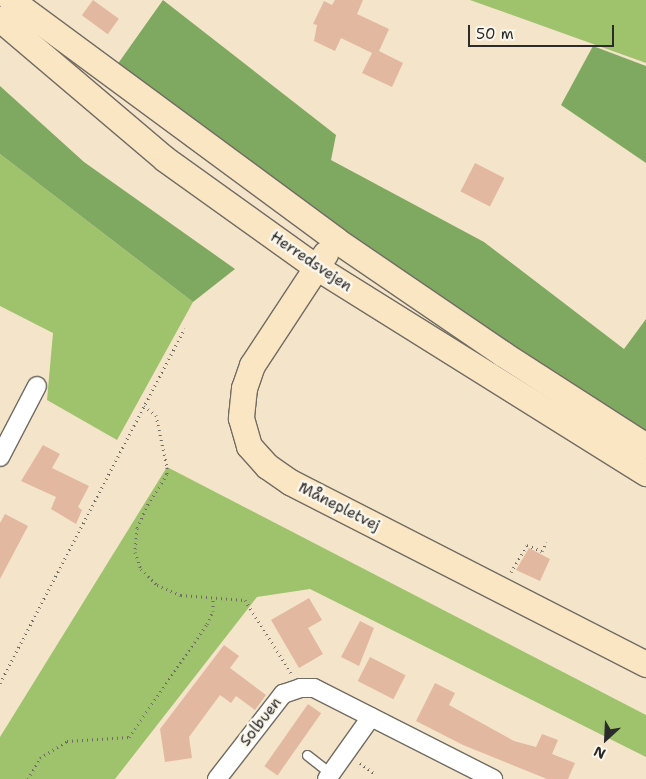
<!DOCTYPE html>
<meta charset="utf-8">
<style>
body{margin:0}
#map{position:relative;width:646px;height:779px;overflow:hidden;background:#f4e4ca;font-family:"Shantell Sans",sans-serif}
div>[style]{position:absolute}
.green>*{inset:0;background:#9fc36d}
.forest>*{inset:0;background:#7fa960}
.building>*{inset:0;background:#e3b8a0;transform-origin:0 0}
.path>*{height:3px;margin-top:-1.5px;transform-origin:0;background:repeating-linear-gradient(90deg,#716c63 0 1px,transparent 0 5px)}
.roads{filter:drop-shadow(1px 0 #716c63) drop-shadow(-1px 0 #716c63) drop-shadow(0 1px #716c63) drop-shadow(0 -1px #716c63)}
.lane>*{height:9px;margin:-4.5px;padding:0 4.5px;transform-origin:4.5px;border-radius:4.5px;background:#fff}
.street>*{height:18px;margin:-9px;padding:0 9px;transform-origin:9px;border-radius:9px;background:#fff}
.secondary>*{height:25px;margin:-12.5px;padding:0 12.5px;transform-origin:12.5px;border-radius:12.5px;background:#fbe6c4}
span{translate:-50% -50%;white-space:nowrap;text-align:center;line-height:1.15;-webkit-text-stroke:5px #fbf7ec;paint-order:stroke}
.street-label{font-size:15px;color:#2b2b2b}
.north{position:absolute;left:581px;top:714px;width:50px;height:50px;-webkit-text-stroke:4px #fbf7ec;paint-order:stroke;rotate:205deg;font-size:14px;font-weight:700;line-height:20px;text-align:center;color:#2b2b2b}
.north::after{content:'';display:block;margin:auto;width:18px;height:22px;background:#2b2b2b;clip-path:polygon(50% 0,100% 100%,50% 72%,0 100%)}
.scale{position:absolute;left:468px;top:25px;width:146px;height:22px;box-sizing:border-box;border:2px solid #2b2b2b;border-top:0;padding-left:6px;font-size:15px;line-height:18px;white-space:nowrap;color:#2b2b2b;-webkit-text-stroke:4px #fbf7ec;paint-order:stroke}
</style>
<div id="map">
<div class="green">
<i style="clip-path:polygon(470px 0,646px 0,646px 63px)"></i>
<i style="clip-path:polygon(0 154px,193px 302px,117px 440px,47px 400px,53px 333px,0 306px)"></i>
<i style="clip-path:polygon(167px 467px,646px 715px,646px 757px,310px 589px,257px 597px,115px 779px,0 779px,0 737px)"></i>
</div>
<div class="forest">
<i style="clip-path:polygon(163px 0,336px 135px,331px 160px,484px 242px,624px 349px,646px 319px,646px 437px,303px 204px,117px 65px)"></i>
<i style="clip-path:polygon(593px 46px,646px 66px,646px 163px,561px 105px)"></i>
<i style="clip-path:polygon(0 86px,84px 162px,235px 269px,193px 302px,0 154px)"></i>
</div>
<div class="building">
<i style="left:93px;top:0;width:32px;height:19px;rotate:36deg"></i>
<i style="clip-path:polygon(335px 0,363px 0,357px 14px,389px 29px,379px 51px,403px 63px,392px 87px,362px 73px,372px 53px,341px 38px,335px 51px,314px 41px,317px 25px,313px 24px,324px 1px,332px 5px)"></i>
<i style="left:475px;top:163px;width:33px;height:32px;rotate:27deg"></i>
<i style="clip-path:polygon(43px 445px,60px 454px,52px 468px,89px 486px,78px 507px,82px 510px,76px 524px,51px 509px,56px 497px,21px 481px)"></i>
<i style="clip-path:polygon(5px 514px,28px 526px,0 579px,0 523px)"></i>
<i style="clip-path:polygon(529px 548px,550px 559px,540px 581px,516px 570px)"></i>
<i style="clip-path:polygon(309px 598px,322px 620px,308px 628px,323px 654px,299px 668px,271px 620px)"></i>
<i style="clip-path:polygon(360px 621px,374px 628px,359px 666px,341px 657px)"></i>
<i style="clip-path:polygon(224px 645px,239px 656px,230px 668px,266px 695px,255px 710px,236px 696px,231px 703px,220px 695px,189px 737px,192px 758px,165px 762px,160px 729px)"></i>
<i style="left:370px;top:657px;width:40px;height:27px;rotate:27deg"></i>
<i style="clip-path:polygon(435px 683px,455px 693px,449px 705px,514px 741px,536px 747px,542px 734px,558px 740px,552px 754px,575px 763px,568px 779px,547px 779px,463px 745px,416px 721px)"></i>
<i style="left:308px;top:704px;width:16px;height:76px;rotate:35deg"></i>
</div>
<div class="path">
<i style="left:144px;top:406px;width:15px;rotate:37deg"></i>
<i style="left:156px;top:415px;width:53px;rotate:78.1deg"></i>
<i style="left:167px;top:467px;width:7px;rotate:90deg"></i>
<i style="left:167px;top:474px;width:36px;rotate:122deg"></i>
<i style="left:148px;top:504px;width:26px;rotate:115deg"></i>
<i style="left:137px;top:528px;width:24px;rotate:95deg"></i>
<i style="left:135px;top:552px;width:18px;rotate:71deg"></i>
<i style="left:141px;top:569px;width:23px;rotate:45deg"></i>
<i style="left:157px;top:585px;width:26px;rotate:23deg"></i>
<i style="left:181px;top:595px;width:64px;rotate:4.5deg"></i>
<i style="left:245px;top:600px;width:86px;rotate:57.8deg"></i>
<i style="left:511px;top:572px;width:31px;rotate:-59deg"></i>
<i style="left:527px;top:545px;width:16px;rotate:22deg"></i>
<i style="left:542px;top:551px;width:10px;rotate:-66deg"></i>
<i style="left:0;top:683px;width:400px;rotate:-62.5deg"></i>
<i style="left:360px;top:763px;width:17px;rotate:36deg"></i>
<i style="left:28px;top:779px;width:24px;rotate:-60deg"></i>
<i style="left:40px;top:758px;width:32px;rotate:-32deg"></i>
<i style="left:67px;top:741px;width:62px;rotate:-3.7deg"></i>
<i style="left:129px;top:737px;width:137px;rotate:-55.4deg"></i>
<i style="left:207px;top:624px;width:14px;rotate:-65deg"></i>
<i style="left:213px;top:611px;width:14px;rotate:-90deg"></i>
</div>
<div class="roads">
<div class="lane">
<i style="left:307px;top:755px;width:31px;rotate:38deg"></i>
</div>
<div class="street">
<i style="left:0;top:457px;width:80px;rotate:-62.5deg"></i>
<i style="left:217px;top:779px;width:108px;rotate:-52.2deg"></i>
<i style="left:283px;top:694px;width:18px;rotate:-19deg"></i>
<i style="left:300px;top:688px;width:14px"></i>
<i style="left:314px;top:688px;width:201px;rotate:26.9deg"></i>
<i style="left:327px;top:779px;width:76px;rotate:-54.6deg"></i>
</div>
<div class="secondary">
<i style="left:11px;top:0;width:404px;rotate:36.4deg"></i>
<i style="left:336px;top:240px;width:202px;rotate:34.3deg"></i>
<i style="left:503px;top:354px;width:170px;rotate:32.8deg"></i>
<i style="left:0;top:19px;width:216px;rotate:40.3deg"></i>
<i style="left:165px;top:159px;width:186px;rotate:35.6deg"></i>
<i style="left:316px;top:267px;width:389px;rotate:32deg"></i>
<i style="left:325px;top:254px;width:133px;rotate:123.3deg"></i>
<i style="left:252px;top:365px;width:24px;rotate:109deg"></i>
<i style="left:244px;top:388px;width:30px;rotate:96deg"></i>
<i style="left:241px;top:418px;width:29px;rotate:74deg"></i>
<i style="left:249px;top:446px;width:27px;rotate:48deg"></i>
<i style="left:267px;top:466px;width:28px;rotate:35deg"></i>
<i style="left:290px;top:482px;width:400px;rotate:27.1deg"></i>
</div>
</div>
<div class="street-label">
<span style="left:311px;top:262px;rotate:34deg">Herredsvejen</span>
<span style="left:339px;top:507px;rotate:27deg">Månepletvej</span>
<span style="left:261px;top:722px;rotate:-52deg">Solbuen</span>
</div>
<div class="north">N</div>
<div class="scale">50 m</div>
</div>
